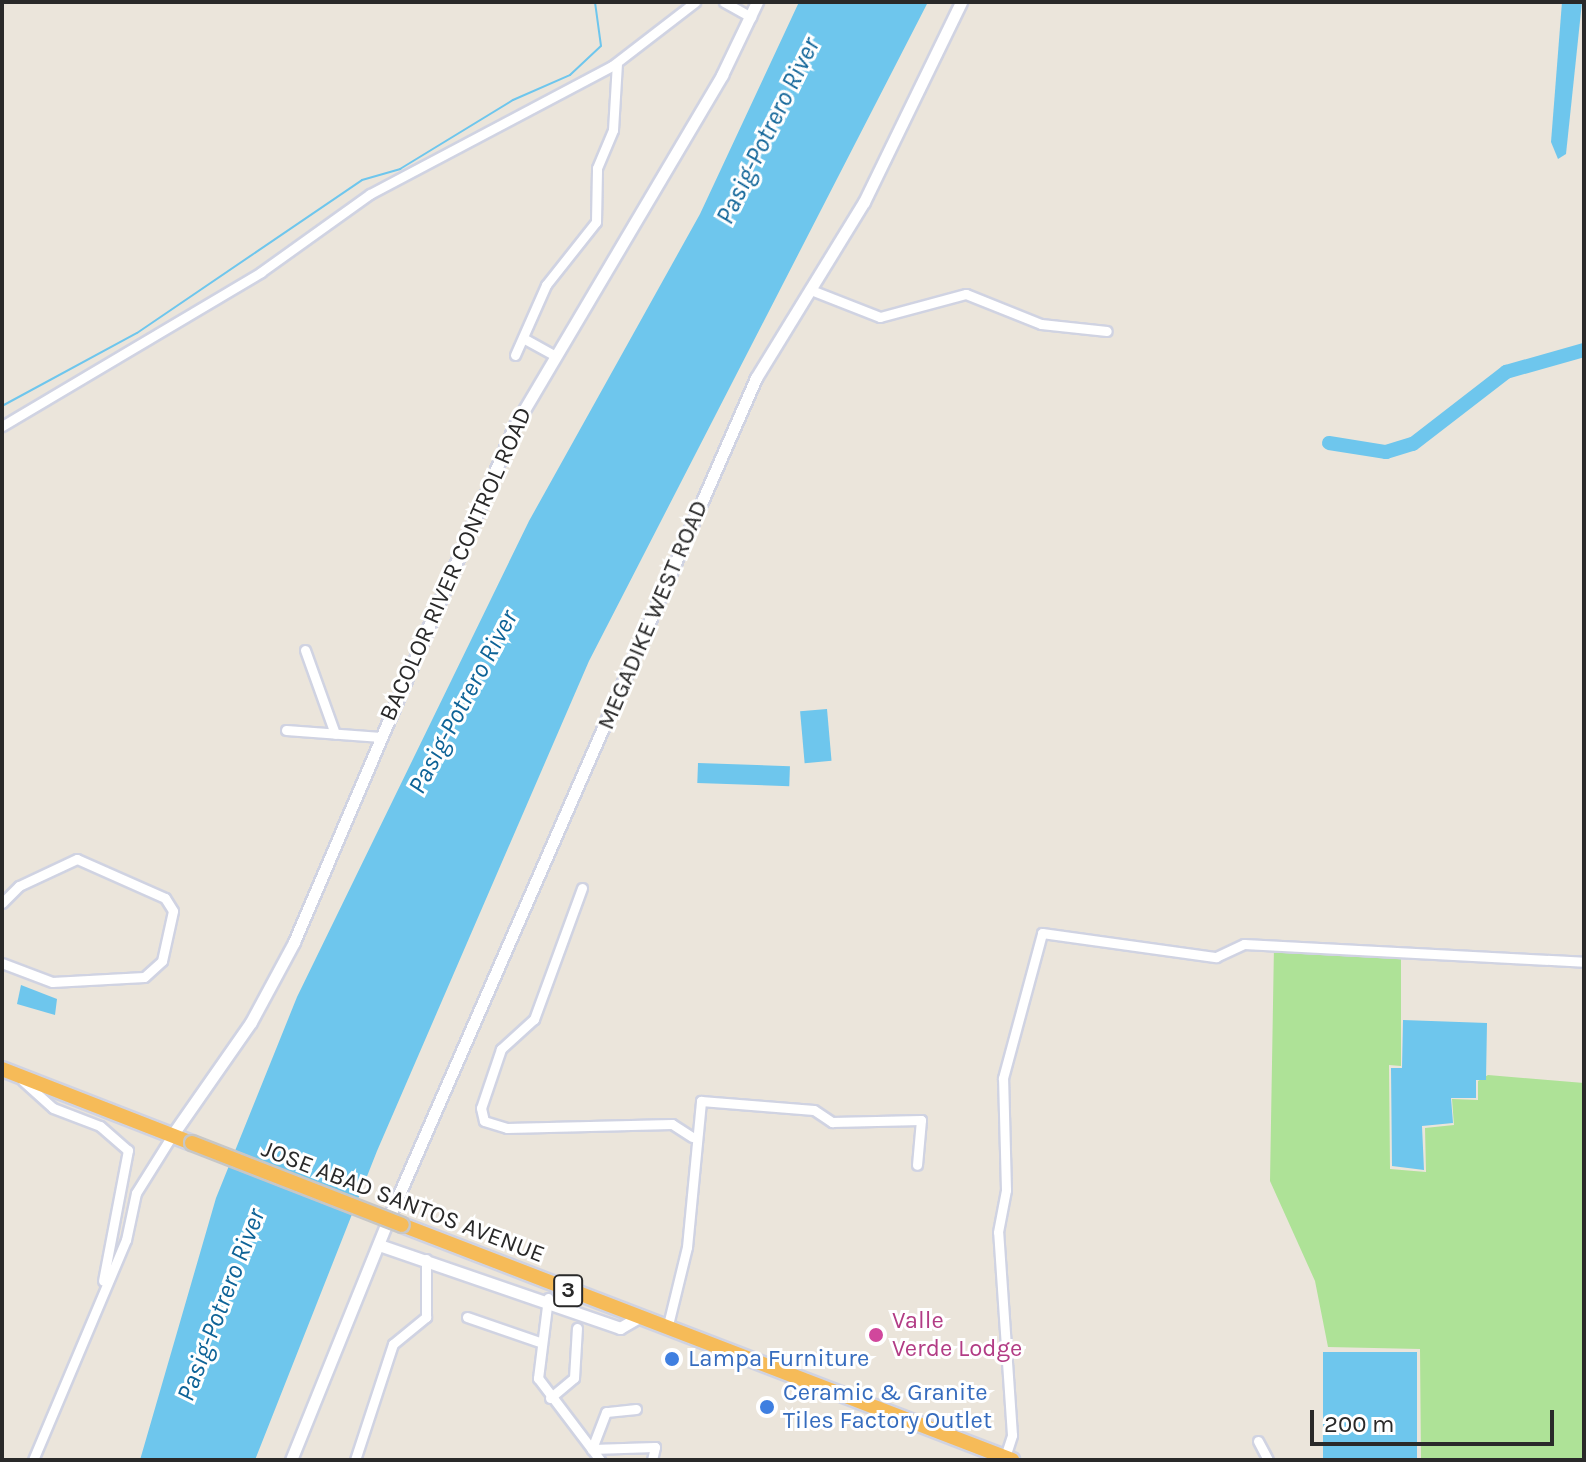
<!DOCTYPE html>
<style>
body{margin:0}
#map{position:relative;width:1586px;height:1462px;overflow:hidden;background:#ebe5db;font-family:Karla,sans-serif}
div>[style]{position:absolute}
.green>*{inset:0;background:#aee297}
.water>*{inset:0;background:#6ec6ed;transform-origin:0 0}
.stream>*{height:2px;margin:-1px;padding:0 1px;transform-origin:1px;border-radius:1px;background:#6ec6ed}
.river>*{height:14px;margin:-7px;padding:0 7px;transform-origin:7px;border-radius:7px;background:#6ec6ed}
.roads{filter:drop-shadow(2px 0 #d0d3e2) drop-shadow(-2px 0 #d0d3e2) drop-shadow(0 2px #d0d3e2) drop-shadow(0 -2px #d0d3e2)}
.minor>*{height:9px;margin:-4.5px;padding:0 4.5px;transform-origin:4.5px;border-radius:4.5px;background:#fff}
.tertiary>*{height:11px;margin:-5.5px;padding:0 5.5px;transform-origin:5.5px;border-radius:5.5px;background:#fff}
.trunk>*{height:14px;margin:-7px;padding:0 7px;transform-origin:7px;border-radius:7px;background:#f6bb58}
.bridges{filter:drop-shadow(2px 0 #c7c7c7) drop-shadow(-2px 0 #c7c7c7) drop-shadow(0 2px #c7c7c7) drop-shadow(0 -2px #c7c7c7)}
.trunk-bridge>*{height:14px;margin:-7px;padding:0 7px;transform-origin:7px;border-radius:7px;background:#f6bb58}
.dots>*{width:22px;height:22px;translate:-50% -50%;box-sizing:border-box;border:4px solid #fff;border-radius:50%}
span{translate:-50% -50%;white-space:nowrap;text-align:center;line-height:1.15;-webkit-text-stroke:6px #fff;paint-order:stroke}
.shield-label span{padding:2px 6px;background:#fff;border:2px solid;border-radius:6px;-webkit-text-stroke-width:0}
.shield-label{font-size:22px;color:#292929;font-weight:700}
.street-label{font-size:24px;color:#292929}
.hotel-label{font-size:24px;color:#b23c85}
.left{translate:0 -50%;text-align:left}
.shop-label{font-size:24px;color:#366cbe}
.water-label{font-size:26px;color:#0e6397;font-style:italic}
.frame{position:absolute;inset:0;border:4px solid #292929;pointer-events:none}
.scale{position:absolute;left:1310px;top:1410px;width:244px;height:36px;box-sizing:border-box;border:4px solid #292929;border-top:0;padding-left:10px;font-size:24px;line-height:28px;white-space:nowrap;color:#292929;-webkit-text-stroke:6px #fff;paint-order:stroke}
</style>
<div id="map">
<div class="green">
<i style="clip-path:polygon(1274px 945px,1401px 959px,1401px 1066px,1389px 1065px,1390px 1169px,1426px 1172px,1425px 1128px,1454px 1125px,1452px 1099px,1478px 1100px,1478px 1081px,1488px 1075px,1584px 1083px,1584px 1460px,1421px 1460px,1420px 1349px,1328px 1347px,1315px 1281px,1270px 1181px)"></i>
</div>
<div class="water">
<i style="clip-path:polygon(799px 2px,928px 2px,589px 661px,377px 1151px,255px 1460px,140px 1460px,216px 1198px,297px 997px,529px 521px,700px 214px)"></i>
<i style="clip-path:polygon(1562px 2px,1582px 2px,1566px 154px,1558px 159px,1551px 142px)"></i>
<i style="left:827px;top:709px;width:52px;height:27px;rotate:85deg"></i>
<i style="left:698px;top:763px;width:92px;height:20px;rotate:2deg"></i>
<i style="clip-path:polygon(21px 985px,57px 999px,55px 1015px,17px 1004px)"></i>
<i style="clip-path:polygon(1403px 1020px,1487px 1023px,1486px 1080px,1476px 1080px,1476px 1098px,1451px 1098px,1453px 1123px,1422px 1126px,1424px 1170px,1392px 1166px,1391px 1068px,1402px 1068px)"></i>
<i style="left:1323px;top:1352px;width:94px;height:106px"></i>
</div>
<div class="stream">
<i style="left:2px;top:406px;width:153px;rotate:-28.4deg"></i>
<i style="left:137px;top:333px;width:272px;rotate:-34.2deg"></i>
<i style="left:362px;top:180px;width:40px;rotate:-16deg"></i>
<i style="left:400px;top:169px;width:132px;rotate:-31.4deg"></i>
<i style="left:513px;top:100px;width:62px;rotate:-23.7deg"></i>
<i style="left:570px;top:75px;width:42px;rotate:-43.1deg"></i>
<i style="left:601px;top:46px;width:44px;rotate:-97.8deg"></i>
</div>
<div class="river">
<i style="left:1329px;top:443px;width:58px;rotate:9deg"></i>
<i style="left:1386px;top:452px;width:28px;rotate:-17deg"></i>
<i style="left:1413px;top:444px;width:118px;rotate:-37.7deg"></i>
<i style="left:1506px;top:372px;width:81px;rotate:-15.8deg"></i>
</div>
<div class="roads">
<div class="minor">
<i style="left:724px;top:2px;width:31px;rotate:29deg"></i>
<i style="left:811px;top:290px;width:74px;rotate:21.4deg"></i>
<i style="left:880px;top:317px;width:89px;rotate:-15deg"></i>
<i style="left:966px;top:294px;width:81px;rotate:21.8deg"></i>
<i style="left:1041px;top:324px;width:66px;rotate:6.1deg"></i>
<i style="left:523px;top:338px;width:37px;rotate:29deg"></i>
<i style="left:515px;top:355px;width:77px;rotate:-66.1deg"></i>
<i style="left:546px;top:285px;width:80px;rotate:-51.6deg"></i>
<i style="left:596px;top:222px;width:54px;rotate:-88.9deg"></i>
<i style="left:597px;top:168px;width:41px;rotate:-67.2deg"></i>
<i style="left:613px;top:130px;width:67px;rotate:-86.6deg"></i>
<i style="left:2px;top:426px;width:301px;rotate:-30.7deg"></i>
<i style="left:261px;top:272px;width:134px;rotate:-35.6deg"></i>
<i style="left:370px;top:194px;width:274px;rotate:-27.9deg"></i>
<i style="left:612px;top:66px;width:105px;rotate:-37.6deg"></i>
<i style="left:305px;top:650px;width:89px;rotate:70.3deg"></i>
<i style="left:286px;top:730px;width:95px;rotate:4.2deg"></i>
<i style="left:582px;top:888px;width:140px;rotate:110.1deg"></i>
<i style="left:534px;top:1019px;width:45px;rotate:137.7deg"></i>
<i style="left:501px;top:1049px;width:62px;rotate:108.7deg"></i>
<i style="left:481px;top:1108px;width:13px;rotate:77deg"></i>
<i style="left:484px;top:1121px;width:24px;rotate:17deg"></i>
<i style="left:507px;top:1128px;width:165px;rotate:-1.4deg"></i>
<i style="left:672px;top:1124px;width:24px;rotate:33deg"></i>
<i style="left:2px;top:903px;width:24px;rotate:-45deg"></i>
<i style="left:19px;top:886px;width:64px;rotate:-25deg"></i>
<i style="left:77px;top:859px;width:96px;rotate:23.9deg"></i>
<i style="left:165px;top:898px;width:15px;rotate:58deg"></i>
<i style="left:173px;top:911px;width:51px;rotate:102.4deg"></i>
<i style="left:162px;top:961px;width:24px;rotate:138deg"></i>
<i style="left:144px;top:977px;width:92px;rotate:176.9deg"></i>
<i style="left:52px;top:982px;width:53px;rotate:-159.2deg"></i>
<i style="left:23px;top:1081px;width:40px;rotate:42deg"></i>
<i style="left:53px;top:1108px;width:50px;rotate:21deg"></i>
<i style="left:100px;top:1126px;width:37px;rotate:41deg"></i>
<i style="left:128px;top:1150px;width:133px;rotate:100.8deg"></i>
<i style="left:548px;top:1298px;width:81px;rotate:97.1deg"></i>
<i style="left:538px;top:1378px;width:103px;rotate:52.9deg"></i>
<i style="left:467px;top:1317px;width:79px;rotate:19.1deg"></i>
<i style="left:667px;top:1329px;width:84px;rotate:-76.3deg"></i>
<i style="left:687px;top:1247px;width:147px;rotate:-84.5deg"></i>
<i style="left:701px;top:1101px;width:113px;rotate:4.6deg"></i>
<i style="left:814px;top:1110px;width:22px;rotate:34deg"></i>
<i style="left:832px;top:1122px;width:89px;rotate:-1.3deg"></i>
<i style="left:921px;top:1120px;width:45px;rotate:95.1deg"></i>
<i style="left:550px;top:1398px;width:31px;rotate:-40deg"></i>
<i style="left:574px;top:1378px;width:50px;rotate:-86.6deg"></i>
<i style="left:636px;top:1409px;width:30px;rotate:174deg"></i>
<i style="left:606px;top:1412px;width:40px;rotate:111deg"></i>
<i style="left:592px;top:1449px;width:63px;rotate:-1.8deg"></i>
<i style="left:655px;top:1447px;width:13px;rotate:103deg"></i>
<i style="left:1258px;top:1441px;width:21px;rotate:62deg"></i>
<i style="left:1005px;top:1457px;width:23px;rotate:-72deg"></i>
<i style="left:1012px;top:1435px;width:203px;rotate:-93.9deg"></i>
<i style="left:998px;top:1232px;width:43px;rotate:-79.2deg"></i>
<i style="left:1006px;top:1190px;width:112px;rotate:-91.5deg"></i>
<i style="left:1003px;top:1078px;width:150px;rotate:-74.9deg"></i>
<i style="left:1042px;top:933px;width:176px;rotate:7.9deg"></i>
<i style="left:1216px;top:957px;width:31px;rotate:-25deg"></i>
<i style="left:1244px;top:944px;width:340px;rotate:3deg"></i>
<i style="left:33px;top:1460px;width:239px;rotate:-67.1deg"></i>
<i style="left:126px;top:1240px;width:48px;rotate:-78deg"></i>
<i style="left:136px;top:1193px;width:70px;rotate:-57.9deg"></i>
<i style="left:355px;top:1460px;width:122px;rotate:-71.9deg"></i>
<i style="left:393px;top:1344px;width:43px;rotate:-39.3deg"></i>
<i style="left:426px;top:1317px;width:58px;rotate:-90deg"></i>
</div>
<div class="tertiary">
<i style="left:173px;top:1134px;width:136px;rotate:-55.1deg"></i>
<i style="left:251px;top:1022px;width:91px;rotate:-61.7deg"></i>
<i style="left:294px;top:942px;width:560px;rotate:-66.87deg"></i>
<i style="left:514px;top:427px;width:409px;rotate:-59.4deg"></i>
<i style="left:722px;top:75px;width:81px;rotate:-64.4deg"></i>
<i style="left:382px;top:1246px;width:252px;rotate:19deg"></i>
<i style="left:620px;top:1328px;width:20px;rotate:-30deg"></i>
<i style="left:291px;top:1460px;width:272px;rotate:-68deg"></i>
<i style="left:393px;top:1208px;width:906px;rotate:-66.38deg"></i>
<i style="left:756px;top:378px;width:206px;rotate:-58.5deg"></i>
<i style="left:864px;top:202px;width:222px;rotate:-64.1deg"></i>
</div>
<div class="trunk">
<i style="left:2px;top:1069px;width:204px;rotate:21.3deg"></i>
<i style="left:402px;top:1225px;width:654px;rotate:21.07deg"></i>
</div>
</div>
<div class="bridges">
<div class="trunk-bridge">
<i style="left:192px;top:1143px;width:225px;rotate:21.3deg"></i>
</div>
</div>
<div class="dots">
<i style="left:876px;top:1335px;background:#d1479c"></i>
<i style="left:672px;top:1359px;background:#3f7fe0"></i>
<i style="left:767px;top:1407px;background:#3f7fe0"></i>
</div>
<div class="shield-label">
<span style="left:568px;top:1291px">3</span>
</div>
<div class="street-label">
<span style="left:456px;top:564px;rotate:-66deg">BACOLOR RIVER CONTROL ROAD</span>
<span style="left:653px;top:615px;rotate:-67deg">MEGADIKE WEST ROAD</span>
<span style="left:403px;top:1202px;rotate:21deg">JOSE ABAD SANTOS AVENUE</span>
</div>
<div class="hotel-label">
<span class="left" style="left:892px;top:1335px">Valle<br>Verde Lodge</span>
</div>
<div class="shop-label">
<span class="left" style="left:688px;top:1359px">Lampa Furniture</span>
<span class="left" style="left:783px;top:1407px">Ceramic &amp; Granite<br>Tiles Factory Outlet</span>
</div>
<div class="water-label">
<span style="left:768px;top:131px;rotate:-64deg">Pasig-Potrero River</span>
<span style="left:463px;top:702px;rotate:-62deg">Pasig-Potrero River</span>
<span style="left:221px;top:1305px;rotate:-69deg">Pasig-Potrero River</span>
</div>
<div class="frame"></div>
<div class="scale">200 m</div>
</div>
